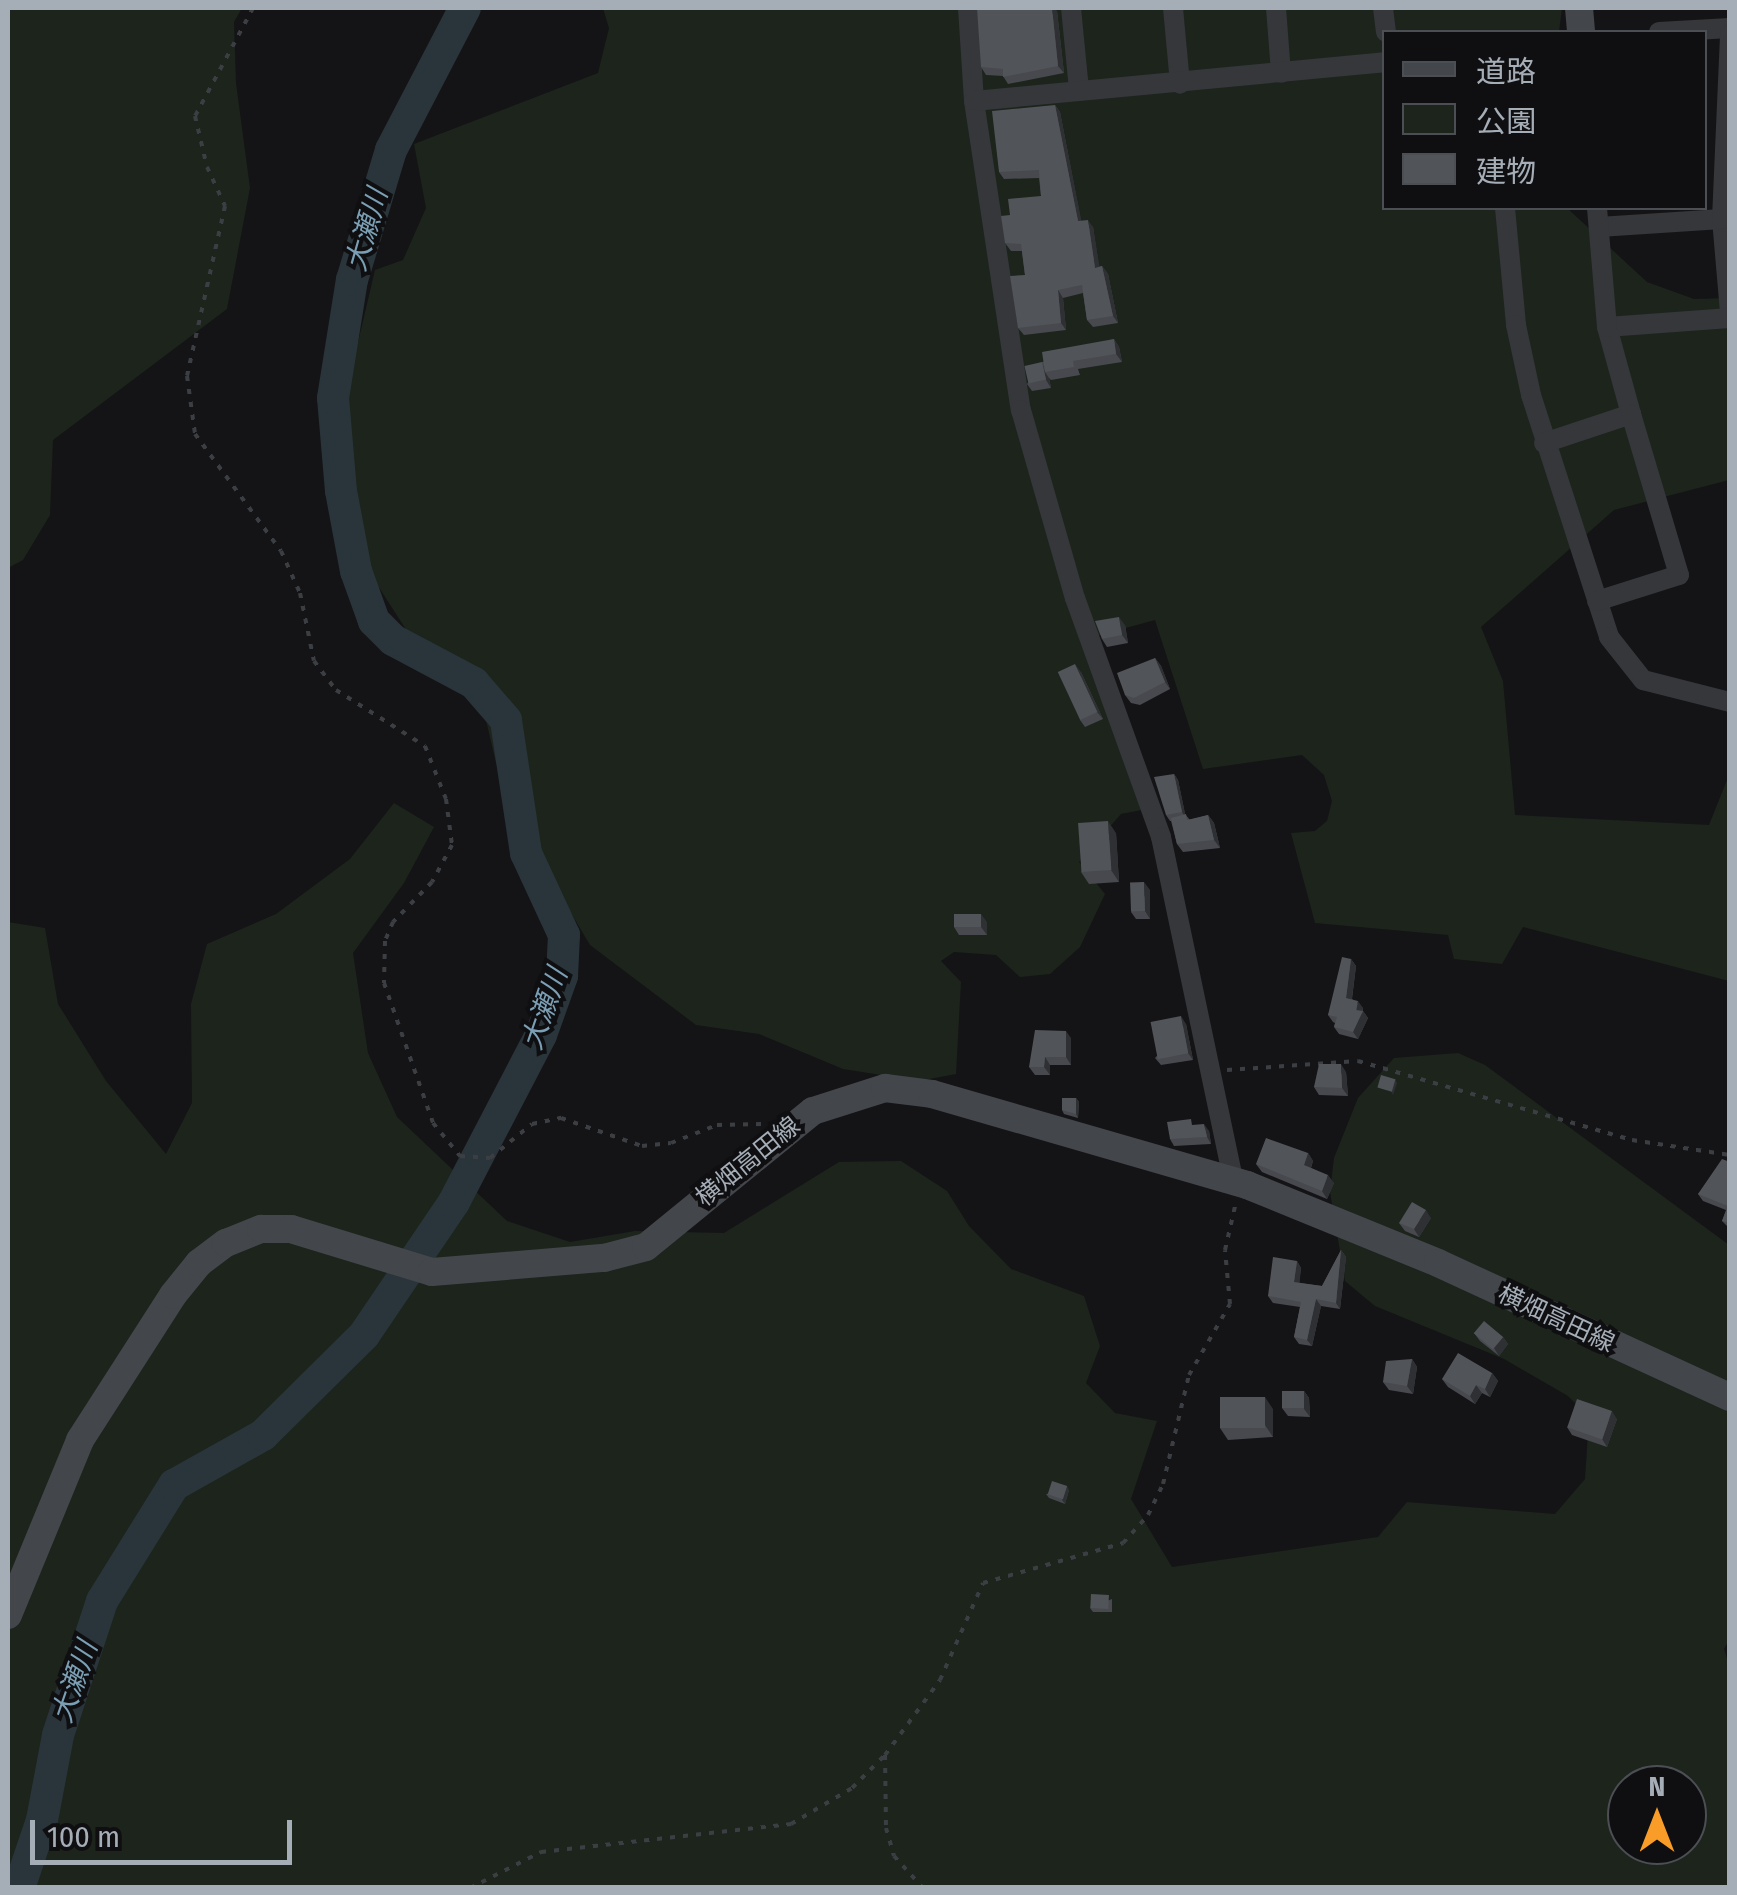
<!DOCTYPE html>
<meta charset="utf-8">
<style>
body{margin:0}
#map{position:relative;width:1737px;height:1895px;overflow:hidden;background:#141416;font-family:"Fira Sans Condensed","Noto Sans JP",sans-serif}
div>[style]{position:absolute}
.green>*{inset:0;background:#1c241c}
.river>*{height:32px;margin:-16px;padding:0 16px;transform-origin:16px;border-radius:16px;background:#2a353b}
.path>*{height:4px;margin-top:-2px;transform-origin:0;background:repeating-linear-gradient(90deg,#3b3e42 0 5px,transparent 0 13px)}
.street>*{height:20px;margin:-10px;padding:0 10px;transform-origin:10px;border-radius:10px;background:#35373b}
.secondary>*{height:28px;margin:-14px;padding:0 14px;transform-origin:14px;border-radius:14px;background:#43464b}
.wall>*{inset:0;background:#47494e}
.shaded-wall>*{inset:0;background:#2e3033}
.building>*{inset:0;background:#515459;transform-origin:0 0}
span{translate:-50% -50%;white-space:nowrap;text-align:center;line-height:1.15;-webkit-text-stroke:8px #0f0f11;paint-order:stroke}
.street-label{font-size:25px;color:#a5adb7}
.water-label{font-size:28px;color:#7b9fb4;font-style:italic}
.frame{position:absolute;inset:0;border:10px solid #a5adb7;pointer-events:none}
.legend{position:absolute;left:1382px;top:30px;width:325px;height:180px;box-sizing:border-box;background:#0f0f11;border:2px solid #4b4e53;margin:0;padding:12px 18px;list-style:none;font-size:30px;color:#a5adb7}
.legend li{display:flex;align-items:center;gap:20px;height:50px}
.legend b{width:50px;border:2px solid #4b4e53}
.north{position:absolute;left:1607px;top:1765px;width:100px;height:100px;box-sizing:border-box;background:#0f0f11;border:2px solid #4b4e53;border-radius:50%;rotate:0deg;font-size:28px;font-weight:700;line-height:40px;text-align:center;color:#a5adb7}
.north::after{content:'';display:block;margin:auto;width:35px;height:45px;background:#fa9d28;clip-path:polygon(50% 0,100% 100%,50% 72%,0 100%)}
.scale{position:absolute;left:30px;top:1820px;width:262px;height:45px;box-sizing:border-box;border:5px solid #a5adb7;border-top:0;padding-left:12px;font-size:30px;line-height:35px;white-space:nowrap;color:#a5adb7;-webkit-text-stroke:8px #0f0f11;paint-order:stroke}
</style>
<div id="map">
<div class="green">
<i style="clip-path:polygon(8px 8px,242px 8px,234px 22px,236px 83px,250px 188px,227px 309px,53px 440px,50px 515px,23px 560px,8px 568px)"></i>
<i style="clip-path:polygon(603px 8px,1562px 8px,1559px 32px,1384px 32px,1384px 208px,1567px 208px,1647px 282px,1694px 299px,1729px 298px,1729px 480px,1614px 510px,1481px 627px,1503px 681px,1515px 815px,1709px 825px,1729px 775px,1729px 981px,1523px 927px,1502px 964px,1454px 959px,1448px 935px,1315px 923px,1291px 833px,1315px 831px,1327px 821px,1332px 801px,1324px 775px,1302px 755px,1203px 769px,1155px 620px,1093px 637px,1147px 809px,1121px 814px,1079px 862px,1105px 894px,1080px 947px,1050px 974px,1020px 977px,996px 955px,954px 952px,941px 961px,961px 982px,956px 1074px,919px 1081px,843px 1069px,759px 1034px,696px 1025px,590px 945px,529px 842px,496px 763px,475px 673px,407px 631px,369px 572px,343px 406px,375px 270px,403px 260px,426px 208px,414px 144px,598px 73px,609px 28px)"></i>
<i style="clip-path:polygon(evenodd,394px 803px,434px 827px,404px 883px,353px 953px,368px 1053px,397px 1117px,507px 1221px,570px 1242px,635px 1231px,724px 1233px,839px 1162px,901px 1161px,947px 1191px,969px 1226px,1011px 1269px,1084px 1296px,1100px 1346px,1086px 1383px,1115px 1413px,1157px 1421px,1131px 1499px,1172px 1567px,1378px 1537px,1407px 1502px,1555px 1514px,1585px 1479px,1589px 1417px,1568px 1396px,1504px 1359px,1375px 1306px,1345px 1281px,1330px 1192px,1334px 1158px,1358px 1098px,1394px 1058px,1458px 1053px,1485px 1065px,1729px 1245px,1730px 1638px,1724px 1649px,1730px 1668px,1729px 1887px,8px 1888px,8px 922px,45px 928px,58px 1004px,106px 1081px,166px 1154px,192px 1103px,191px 1004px,207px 944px,276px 914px,350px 859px,394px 803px,1627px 1785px,1687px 1785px,1687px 1845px,1627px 1845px,1627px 1785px)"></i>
</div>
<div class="river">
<i style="left:19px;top:1888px;width:72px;rotate:-71.3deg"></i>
<i style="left:42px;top:1820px;width:86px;rotate:-79.3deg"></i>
<i style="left:58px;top:1735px;width:141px;rotate:-71.8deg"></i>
<i style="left:102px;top:1601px;width:137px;rotate:-58.2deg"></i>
<i style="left:174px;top:1485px;width:102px;rotate:-29.3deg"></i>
<i style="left:263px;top:1435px;width:142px;rotate:-44.7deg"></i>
<i style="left:364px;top:1335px;width:161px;rotate:-55.9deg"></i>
<i style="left:454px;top:1202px;width:188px;rotate:-62.5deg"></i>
<i style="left:541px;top:1035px;width:63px;rotate:-70.4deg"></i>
<i style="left:562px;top:976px;width:41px;rotate:-87.2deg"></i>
<i style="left:564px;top:935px;width:90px;rotate:-114.9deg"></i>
<i style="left:526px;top:853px;width:134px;rotate:-98.6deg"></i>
<i style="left:506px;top:720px;width:49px;rotate:-130.9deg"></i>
<i style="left:474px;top:683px;width:92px;rotate:-152deg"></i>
<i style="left:393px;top:640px;width:27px;rotate:-135deg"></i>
<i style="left:374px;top:621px;width:53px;rotate:-109.8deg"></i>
<i style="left:356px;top:571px;width:81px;rotate:-100.6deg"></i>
<i style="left:341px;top:491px;width:93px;rotate:-94.9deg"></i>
<i style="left:333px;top:398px;width:120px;rotate:-80.9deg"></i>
<i style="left:352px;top:280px;width:136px;rotate:-73.3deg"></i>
<i style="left:391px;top:150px;width:160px;rotate:-62.5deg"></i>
</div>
<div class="path">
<i style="left:253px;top:8px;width:123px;rotate:118.2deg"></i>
<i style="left:195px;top:116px;width:52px;rotate:76.8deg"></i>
<i style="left:207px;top:167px;width:43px;rotate:65.2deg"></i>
<i style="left:225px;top:206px;width:174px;rotate:102.6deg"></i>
<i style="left:187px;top:376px;width:59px;rotate:82.1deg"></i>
<i style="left:195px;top:434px;width:145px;rotate:53.7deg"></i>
<i style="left:281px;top:551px;width:46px;rotate:65.7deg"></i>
<i style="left:300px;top:593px;width:69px;rotate:78.4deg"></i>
<i style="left:314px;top:661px;width:36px;rotate:53deg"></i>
<i style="left:336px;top:690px;width:105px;rotate:32.2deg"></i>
<i style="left:425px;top:746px;width:57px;rotate:68.4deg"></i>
<i style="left:446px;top:799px;width:46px;rotate:82.6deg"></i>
<i style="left:452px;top:845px;width:42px;rotate:118.4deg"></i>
<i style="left:432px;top:882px;width:56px;rotate:134.3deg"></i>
<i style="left:393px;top:922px;width:21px;rotate:113deg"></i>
<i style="left:385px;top:941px;width:42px;rotate:91.4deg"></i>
<i style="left:384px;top:983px;width:148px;rotate:70.7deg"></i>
<i style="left:433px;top:1123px;width:43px;rotate:50.7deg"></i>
<i style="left:460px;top:1156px;width:30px;rotate:4deg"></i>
<i style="left:490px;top:1158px;width:54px;rotate:-39deg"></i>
<i style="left:532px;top:1124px;width:30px;rotate:-12deg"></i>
<i style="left:561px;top:1118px;width:86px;rotate:19.1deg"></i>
<i style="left:642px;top:1146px;width:29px;rotate:-6deg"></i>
<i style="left:671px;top:1143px;width:49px;rotate:-21.4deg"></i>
<i style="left:717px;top:1125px;width:45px;rotate:-1.3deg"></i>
<i style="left:1227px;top:1070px;width:131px;rotate:-3.9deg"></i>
<i style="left:1358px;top:1061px;width:285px;rotate:16.1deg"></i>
<i style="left:1632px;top:1140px;width:99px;rotate:8.7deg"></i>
<i style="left:885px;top:1755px;width:73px;rotate:89.2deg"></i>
<i style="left:886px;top:1828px;width:29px;rotate:74deg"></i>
<i style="left:894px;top:1856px;width:43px;rotate:47.8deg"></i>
<i style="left:470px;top:1888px;width:80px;rotate:-26.9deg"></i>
<i style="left:541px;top:1852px;width:252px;rotate:-6.4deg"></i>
<i style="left:791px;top:1824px;width:71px;rotate:-30.5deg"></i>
<i style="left:852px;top:1788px;width:47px;rotate:-45deg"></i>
<i style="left:885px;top:1755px;width:93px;rotate:-53.7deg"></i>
<i style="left:940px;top:1680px;width:106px;rotate:-66.1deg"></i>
<i style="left:983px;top:1583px;width:146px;rotate:-15.9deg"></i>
<i style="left:1123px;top:1543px;width:38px;rotate:-48deg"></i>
<i style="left:1148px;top:1515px;width:34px;rotate:-64deg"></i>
<i style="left:1163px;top:1484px;width:112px;rotate:-76.6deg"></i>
<i style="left:1189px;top:1375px;width:82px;rotate:-60deg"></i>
<i style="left:1230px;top:1304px;width:54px;rotate:-95.3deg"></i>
<i style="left:1225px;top:1250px;width:49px;rotate:-77.1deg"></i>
</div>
<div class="street">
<i style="left:968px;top:8px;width:93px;rotate:86.3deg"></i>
<i style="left:974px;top:101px;width:313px;rotate:81.4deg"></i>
<i style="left:1021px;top:410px;width:196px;rotate:74deg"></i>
<i style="left:1075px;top:598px;width:254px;rotate:70.2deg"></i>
<i style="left:1161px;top:837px;width:350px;rotate:78.1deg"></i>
<i style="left:1071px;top:8px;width:82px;rotate:84.4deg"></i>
<i style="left:1173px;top:8px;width:76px;rotate:84.7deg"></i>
<i style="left:1276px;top:8px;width:65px;rotate:85.6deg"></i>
<i style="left:1383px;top:8px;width:24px;rotate:83deg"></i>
<i style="left:1659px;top:32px;width:71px;rotate:-3.2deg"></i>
<i style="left:974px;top:101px;width:412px;rotate:-5.4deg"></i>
<i style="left:1505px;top:208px;width:118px;rotate:84.6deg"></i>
<i style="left:1516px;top:325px;width:72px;rotate:77.9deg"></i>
<i style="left:1531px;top:395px;width:254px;rotate:72.1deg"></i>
<i style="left:1609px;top:637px;width:55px;rotate:51.7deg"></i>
<i style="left:1643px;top:680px;width:90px;rotate:14.2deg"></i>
<i style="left:1722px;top:219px;width:94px;rotate:85.1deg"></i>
<i style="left:1599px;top:227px;width:123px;rotate:-3.7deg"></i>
<i style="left:1722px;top:219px;width:185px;rotate:-87.5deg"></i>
<i style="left:1607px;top:327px;width:123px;rotate:-4.2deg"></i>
<i style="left:1544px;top:443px;width:92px;rotate:-18.4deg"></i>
<i style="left:1631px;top:414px;width:90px;rotate:-105.4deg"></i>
<i style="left:1607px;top:327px;width:119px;rotate:-94.8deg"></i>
<i style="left:1597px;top:601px;width:86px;rotate:-17.6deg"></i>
<i style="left:1679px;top:575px;width:168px;rotate:-106.6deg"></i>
</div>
<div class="secondary">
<i style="left:1579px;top:8px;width:24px;rotate:85deg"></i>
<i style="left:8px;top:1615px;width:189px;rotate:-67.6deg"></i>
<i style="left:80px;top:1440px;width:172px;rotate:-57.3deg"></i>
<i style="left:173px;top:1295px;width:41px;rotate:-50.9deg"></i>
<i style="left:199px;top:1263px;width:34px;rotate:-37deg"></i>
<i style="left:226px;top:1243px;width:38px;rotate:-22deg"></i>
<i style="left:261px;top:1229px;width:30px"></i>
<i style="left:291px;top:1229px;width:147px;rotate:17deg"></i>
<i style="left:432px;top:1272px;width:173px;rotate:-4.7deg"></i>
<i style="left:604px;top:1258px;width:43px;rotate:-14.7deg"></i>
<i style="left:646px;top:1247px;width:215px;rotate:-39.2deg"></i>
<i style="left:813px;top:1111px;width:76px;rotate:-17.7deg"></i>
<i style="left:885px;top:1088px;width:47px;rotate:7.3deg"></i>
<i style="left:932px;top:1094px;width:328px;rotate:16.1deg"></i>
<i style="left:1247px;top:1185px;width:206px;rotate:22.2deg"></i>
<i style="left:1438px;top:1263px;width:321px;rotate:24.7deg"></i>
</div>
<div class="wall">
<i style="clip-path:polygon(1057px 11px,1064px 73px,1008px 84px,1003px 76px,986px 75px,981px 67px)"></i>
<i style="clip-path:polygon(1055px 105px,1060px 112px,1081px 221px,1093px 227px,1099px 267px,1102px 266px,1108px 274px,1118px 323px,1093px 327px,1087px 320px,1083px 293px,1063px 298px,1066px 330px,1024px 335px,1018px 328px,1025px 275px,1022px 251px,1011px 251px,1005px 243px,1010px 215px,1041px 196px,1039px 178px,1004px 179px,999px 172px)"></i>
<i style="clip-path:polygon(1114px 339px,1119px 347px,1122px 362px,1078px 369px,1080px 375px,1051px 380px,1049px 378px,1051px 388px,1032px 391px,1027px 384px,1042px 362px)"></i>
<i style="clip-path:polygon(1125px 625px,1128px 643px,1107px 647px,1102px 639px)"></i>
<i style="clip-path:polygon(1155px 658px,1161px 666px,1170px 689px,1140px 705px,1131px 703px,1125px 695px)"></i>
<i style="clip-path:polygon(1081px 672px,1103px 719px,1085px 727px,1080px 720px)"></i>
<i style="clip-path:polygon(1174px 774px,1178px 780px,1185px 814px,1190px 820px,1208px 815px,1214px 823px,1220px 848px,1183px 852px,1177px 844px,1171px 821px,1170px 821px,1166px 815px)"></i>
<i style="clip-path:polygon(1116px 833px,1119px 882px,1089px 884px,1081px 872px)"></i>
<i style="clip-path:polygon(1150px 890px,1150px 919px,1136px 919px,1131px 912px)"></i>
<i style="clip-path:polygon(987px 922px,987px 935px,959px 935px,954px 927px)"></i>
<i style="clip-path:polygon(1351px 959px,1356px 966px,1352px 999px,1363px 1008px,1363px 1011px,1368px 1018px,1358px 1039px,1339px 1034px,1334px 1027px,1335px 1023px,1333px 1022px,1328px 1015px)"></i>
<i style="clip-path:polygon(1186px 1024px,1193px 1060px,1161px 1065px,1155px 1058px)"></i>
<i style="clip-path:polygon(1071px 1038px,1071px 1065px,1050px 1065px,1050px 1075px,1035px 1075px,1029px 1067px)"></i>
<i style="clip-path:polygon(1346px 1072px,1348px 1096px,1319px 1095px,1314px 1087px)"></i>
<i style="clip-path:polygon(1076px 1098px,1079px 1102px,1078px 1118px,1064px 1114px,1062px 1110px)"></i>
<i style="clip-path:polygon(1195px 1125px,1209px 1131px,1211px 1144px,1174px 1146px,1170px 1139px)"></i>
<i style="clip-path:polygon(1308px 1153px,1313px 1161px,1311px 1168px,1334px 1183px,1327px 1199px,1262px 1172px,1256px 1164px)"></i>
<i style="clip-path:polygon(1730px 1162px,1730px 1229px,1722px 1221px,1726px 1210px,1703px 1201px,1698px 1194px)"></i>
<i style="clip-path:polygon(1431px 1218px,1419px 1237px,1405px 1231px,1399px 1223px)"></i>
<i style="clip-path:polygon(1341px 1250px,1346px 1257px,1340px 1309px,1321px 1306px,1312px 1346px,1299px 1344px,1294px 1337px,1300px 1307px,1273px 1303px,1268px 1296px,1297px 1261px,1301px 1268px,1299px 1283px,1322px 1286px)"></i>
<i style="clip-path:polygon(1474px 1333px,1503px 1337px,1508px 1344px,1499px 1356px,1480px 1341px)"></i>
<i style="clip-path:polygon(1412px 1359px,1417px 1367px,1413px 1394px,1389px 1390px,1383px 1382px)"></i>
<i style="clip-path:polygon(1492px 1373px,1498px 1381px,1490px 1397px,1482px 1393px,1475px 1404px,1448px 1387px,1442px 1379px)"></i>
<i style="clip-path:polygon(1304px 1391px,1309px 1398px,1310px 1417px,1288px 1416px,1282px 1408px)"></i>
<i style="clip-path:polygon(1273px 1409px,1273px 1437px,1228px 1440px,1220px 1428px)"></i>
<i style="clip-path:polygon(1617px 1419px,1607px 1447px,1572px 1435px,1567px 1427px)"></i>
<i style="clip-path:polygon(1069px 1490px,1065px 1504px,1049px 1498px,1046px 1494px)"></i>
<i style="clip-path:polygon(1112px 1599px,1112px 1612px,1093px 1612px,1090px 1608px)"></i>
</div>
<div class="shaded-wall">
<i style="clip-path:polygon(1052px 8px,1054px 8px,1057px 11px,1064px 73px,1058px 66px)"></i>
<i style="clip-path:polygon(1055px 105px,1060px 112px,1083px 229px,1078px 221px)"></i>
<i style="clip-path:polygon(1088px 220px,1093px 227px,1101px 276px,1095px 268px)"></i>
<i style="clip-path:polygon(1102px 266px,1108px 274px,1118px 323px,1113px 316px)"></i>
<i style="clip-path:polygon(1058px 290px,1063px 298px,1066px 330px,1061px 323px)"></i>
<i style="clip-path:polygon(1114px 339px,1119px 347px,1122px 362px,1116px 354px)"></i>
<i style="clip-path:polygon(1042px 362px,1045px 372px,1049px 378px,1051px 388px,1046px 380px)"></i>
<i style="clip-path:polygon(1119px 617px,1125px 625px,1128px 643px,1122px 635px)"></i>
<i style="clip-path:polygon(1155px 658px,1161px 666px,1170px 689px,1165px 682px)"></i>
<i style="clip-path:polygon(1075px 664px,1081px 672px,1103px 719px,1097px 712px)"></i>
<i style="clip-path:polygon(1174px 774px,1178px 780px,1186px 818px,1182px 812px)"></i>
<i style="clip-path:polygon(1208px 815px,1214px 823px,1220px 848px,1214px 840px)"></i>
<i style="clip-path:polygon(1108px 821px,1116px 833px,1119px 882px,1111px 870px)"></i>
<i style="clip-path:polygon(1144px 882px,1150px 890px,1150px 919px,1145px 911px)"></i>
<i style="clip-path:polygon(981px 914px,987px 922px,987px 935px,981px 927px)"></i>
<i style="clip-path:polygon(1351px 959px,1356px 966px,1351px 1005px,1346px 998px)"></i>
<i style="clip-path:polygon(1358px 1001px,1363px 1008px,1362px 1014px,1363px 1011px,1368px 1018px,1358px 1039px,1353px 1032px)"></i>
<i style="clip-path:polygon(1181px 1016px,1186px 1024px,1193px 1060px,1188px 1053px)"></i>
<i style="clip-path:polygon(1066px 1031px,1071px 1038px,1071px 1065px,1066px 1057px)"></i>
<i style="clip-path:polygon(1045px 1057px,1050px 1065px,1050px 1075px,1044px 1067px)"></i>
<i style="clip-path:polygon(1341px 1064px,1346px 1072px,1348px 1096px,1342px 1088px)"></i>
<i style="clip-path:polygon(1395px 1079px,1397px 1083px,1393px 1095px,1391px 1091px)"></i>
<i style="clip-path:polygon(1076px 1098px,1079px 1102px,1078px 1118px,1076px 1114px)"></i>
<i style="clip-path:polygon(1204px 1124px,1209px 1131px,1211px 1144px,1207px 1137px)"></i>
<i style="clip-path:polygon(1308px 1153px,1313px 1161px,1309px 1173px,1304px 1165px)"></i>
<i style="clip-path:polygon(1328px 1175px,1334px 1183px,1327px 1199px,1322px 1191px)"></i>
<i style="clip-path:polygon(1426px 1210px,1431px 1218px,1419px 1237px,1414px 1229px)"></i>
<i style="clip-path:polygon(1341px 1250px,1346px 1257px,1340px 1309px,1336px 1303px)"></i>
<i style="clip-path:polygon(1297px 1261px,1301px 1268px,1299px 1289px,1294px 1282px)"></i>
<i style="clip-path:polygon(1316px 1299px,1321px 1306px,1312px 1346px,1307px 1340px)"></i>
<i style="clip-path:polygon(1503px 1337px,1508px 1344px,1499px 1356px,1494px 1348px)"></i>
<i style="clip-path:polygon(1412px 1359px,1417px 1367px,1413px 1394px,1407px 1386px)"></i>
<i style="clip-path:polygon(1492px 1373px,1498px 1381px,1490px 1397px,1485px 1389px)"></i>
<i style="clip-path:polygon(1476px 1385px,1482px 1393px,1475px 1404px,1470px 1396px)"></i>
<i style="clip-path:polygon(1304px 1391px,1309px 1398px,1310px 1417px,1304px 1409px)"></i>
<i style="clip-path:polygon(1265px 1397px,1273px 1409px,1273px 1437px,1265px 1425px)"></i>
<i style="clip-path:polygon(1612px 1411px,1617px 1419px,1607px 1447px,1602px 1439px)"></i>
<i style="clip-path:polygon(1067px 1486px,1069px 1490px,1065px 1504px,1062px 1500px)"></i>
</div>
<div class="building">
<i style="clip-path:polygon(977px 8px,1052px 8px,1058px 66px,1003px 77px,1003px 69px,981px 67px)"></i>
<i style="clip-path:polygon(1055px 105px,1078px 221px,1088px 220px,1095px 268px,1102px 266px,1113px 316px,1087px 320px,1082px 285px,1058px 290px,1061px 323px,1018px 328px,1010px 276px,1025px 275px,1021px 244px,1005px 243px,1001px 216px,1010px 215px,1008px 199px,1041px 196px,1039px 170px,999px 172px,992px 111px)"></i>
<i style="clip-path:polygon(1114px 339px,1116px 354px,1073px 361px,1074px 367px,1045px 372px,1042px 352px)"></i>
<i style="left:1042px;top:362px;width:18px;height:18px;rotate:77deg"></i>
<i style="clip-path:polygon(1119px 617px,1122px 635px,1102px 639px,1095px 621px)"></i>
<i style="clip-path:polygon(1155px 658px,1165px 682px,1134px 698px,1125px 695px,1117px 673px)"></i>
<i style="left:1075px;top:664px;width:53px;height:19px;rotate:65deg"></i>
<i style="clip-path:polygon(1174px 774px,1182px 812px,1166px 815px,1154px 777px)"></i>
<i style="clip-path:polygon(1186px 814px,1187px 820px,1208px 815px,1214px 840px,1177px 844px,1171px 818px)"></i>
<i style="left:1108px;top:821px;width:49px;height:30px;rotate:86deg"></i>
<i style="left:1144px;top:882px;width:29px;height:14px;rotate:88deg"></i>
<i style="left:954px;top:914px;width:27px;height:13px"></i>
<i style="clip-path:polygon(1342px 957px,1351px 959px,1346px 998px,1358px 1001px,1356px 1010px,1363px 1011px,1353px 1032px,1334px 1027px,1337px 1017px,1328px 1015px)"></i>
<i style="left:1181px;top:1016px;width:38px;height:31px;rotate:79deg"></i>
<i style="clip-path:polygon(1035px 1030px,1066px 1031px,1066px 1057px,1045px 1057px,1044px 1067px,1029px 1067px)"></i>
<i style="clip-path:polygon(1319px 1064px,1341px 1064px,1342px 1088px,1314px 1087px)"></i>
<i style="left:1381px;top:1075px;width:15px;height:13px;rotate:16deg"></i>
<i style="clip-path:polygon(1062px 1098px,1076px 1098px,1076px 1114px,1062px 1110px)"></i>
<i style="clip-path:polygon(1191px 1119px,1192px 1125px,1204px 1124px,1207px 1137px,1170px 1139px,1167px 1122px)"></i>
<i style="clip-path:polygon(1266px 1138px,1308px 1153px,1304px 1165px,1328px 1175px,1322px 1191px,1256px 1164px)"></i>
<i style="clip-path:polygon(1722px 1159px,1730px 1162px,1730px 1223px,1722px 1221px,1728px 1206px,1698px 1194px)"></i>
<i style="clip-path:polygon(1412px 1202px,1426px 1210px,1414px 1229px,1399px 1223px)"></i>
<i style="clip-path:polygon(1341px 1250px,1336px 1303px,1316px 1299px,1307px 1340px,1294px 1337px,1301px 1302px,1268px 1296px,1273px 1257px,1297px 1261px,1294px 1282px,1322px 1286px)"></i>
<i style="left:1484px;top:1321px;width:25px;height:16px;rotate:40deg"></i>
<i style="clip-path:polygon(1458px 1353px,1492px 1373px,1485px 1389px,1476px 1385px,1470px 1396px,1442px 1379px)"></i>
<i style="clip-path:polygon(1412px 1359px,1407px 1386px,1383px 1382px,1386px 1361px)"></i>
<i style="left:1282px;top:1391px;width:22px;height:17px"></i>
<i style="left:1220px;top:1397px;width:45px;height:31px"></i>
<i style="left:1577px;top:1399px;width:37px;height:30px;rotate:19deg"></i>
<i style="left:1052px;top:1481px;width:16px;height:14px;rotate:18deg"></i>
<i style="left:1091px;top:1594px;width:18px;height:14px;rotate:3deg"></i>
</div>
<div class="street-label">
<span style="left:748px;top:1162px;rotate:-39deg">横畑高田線</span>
<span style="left:1556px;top:1319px;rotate:25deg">横畑高田線</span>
</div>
<div class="water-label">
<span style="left:367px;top:230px;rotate:-74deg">大瀬川</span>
<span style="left:545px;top:1009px;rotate:-71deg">大瀬川</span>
<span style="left:75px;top:1682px;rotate:-71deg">大瀬川</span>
</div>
<div class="frame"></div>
<ul class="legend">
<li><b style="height:12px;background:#43464b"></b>道路</li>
<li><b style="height:28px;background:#1c241c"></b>公園</li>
<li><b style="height:28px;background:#515459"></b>建物</li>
</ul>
<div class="north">N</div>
<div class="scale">100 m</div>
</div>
